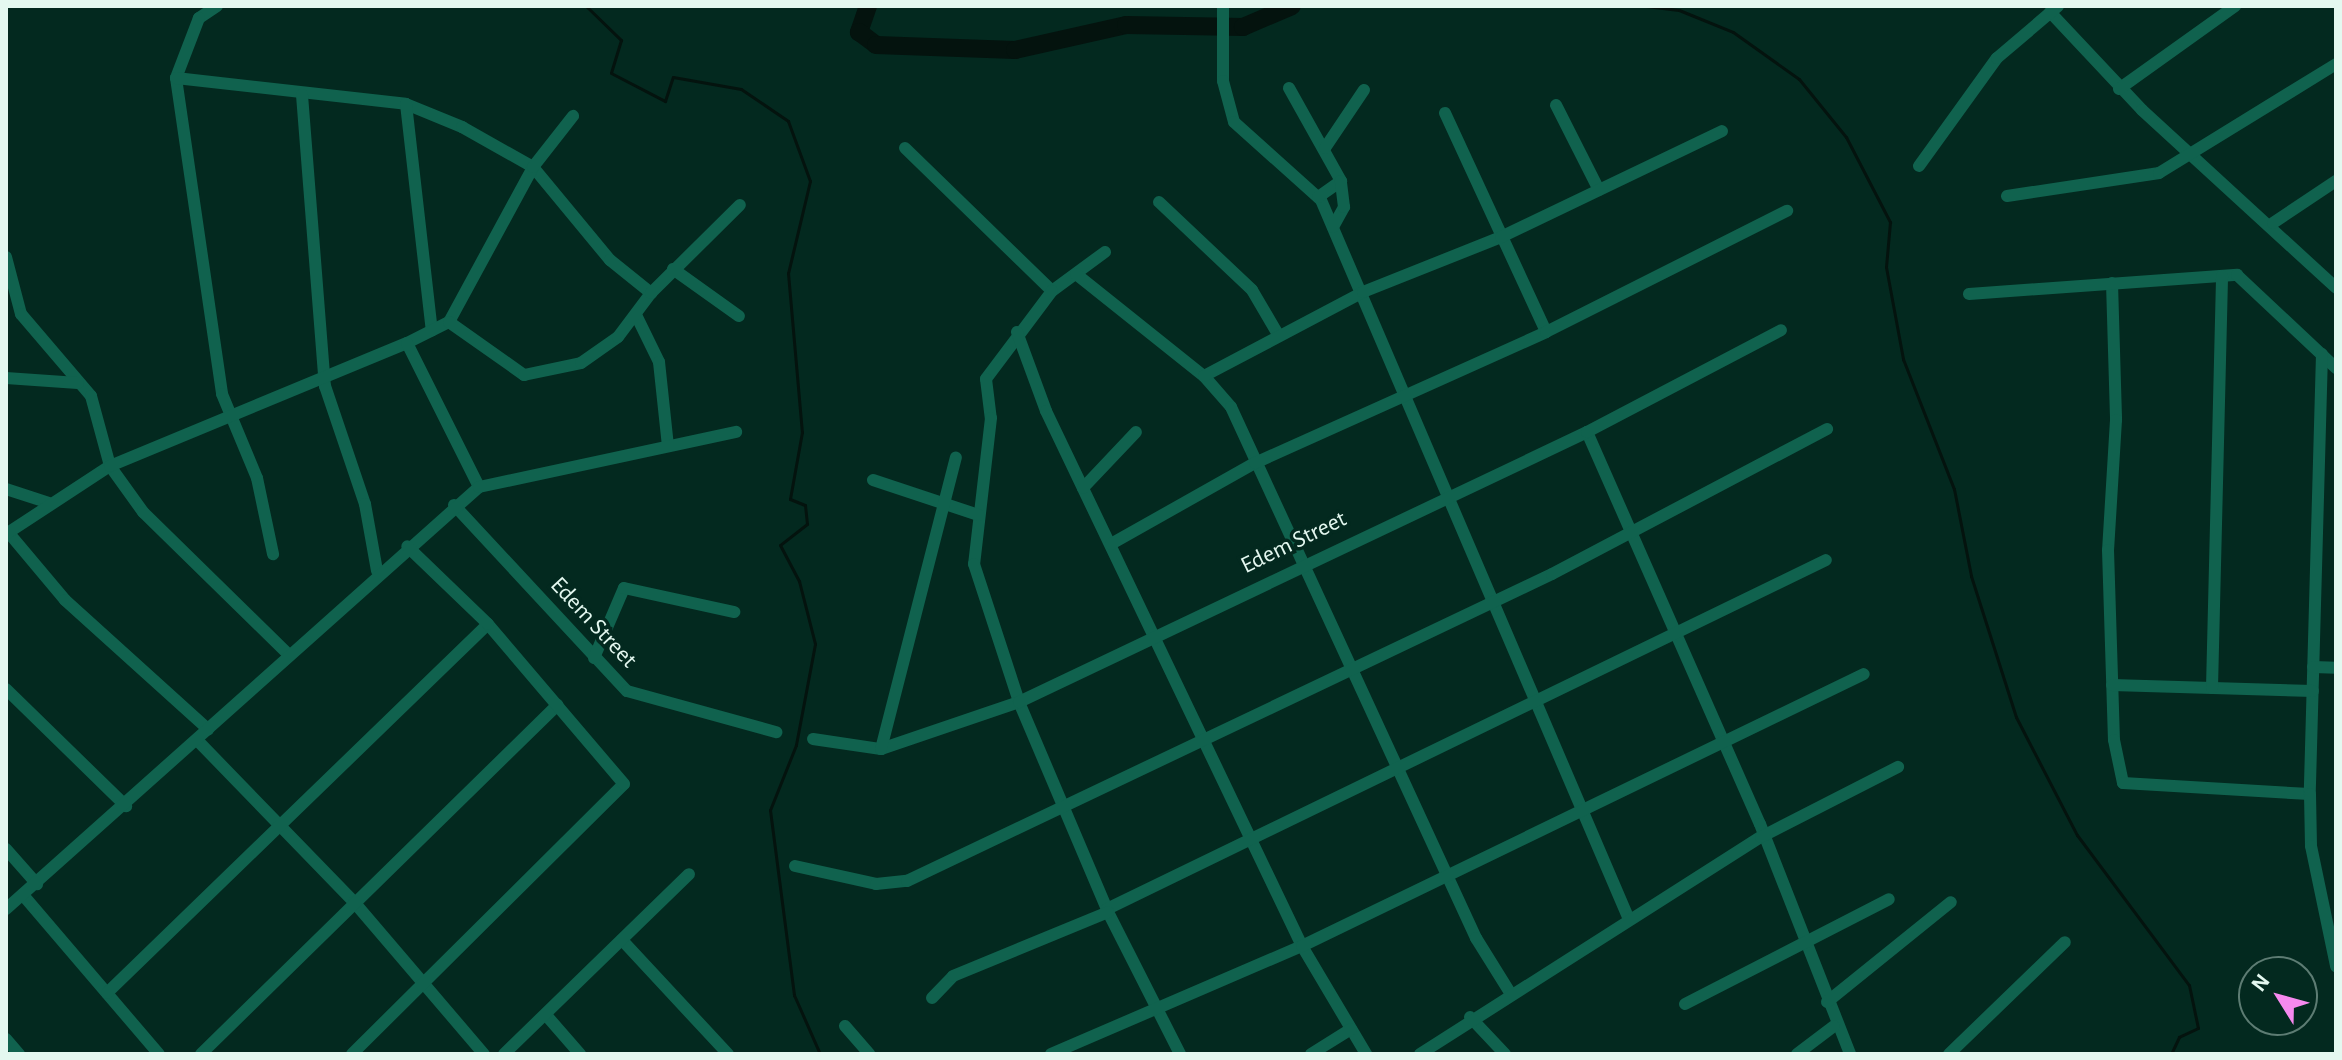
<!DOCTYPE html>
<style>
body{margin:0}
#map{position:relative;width:2342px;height:1060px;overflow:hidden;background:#03291f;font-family:"Alegreya Sans",sans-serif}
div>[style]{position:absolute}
.stream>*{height:3px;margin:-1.5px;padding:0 1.5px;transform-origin:1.5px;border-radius:1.5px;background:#04130e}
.river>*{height:18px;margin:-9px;padding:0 9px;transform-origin:9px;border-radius:9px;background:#04130e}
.minor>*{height:12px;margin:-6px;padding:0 6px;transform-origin:6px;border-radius:6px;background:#10624e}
span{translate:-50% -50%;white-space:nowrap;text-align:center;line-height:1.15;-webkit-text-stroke:7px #03291f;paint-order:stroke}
.street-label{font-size:24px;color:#e4f8f0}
.frame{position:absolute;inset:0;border:8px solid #e4f8f0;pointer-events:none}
.north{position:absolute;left:2238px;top:956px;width:80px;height:80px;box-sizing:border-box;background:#03291f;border:2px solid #5d7c73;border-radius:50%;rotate:307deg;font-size:22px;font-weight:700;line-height:32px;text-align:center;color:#e4f8f0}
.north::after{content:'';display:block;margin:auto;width:28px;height:36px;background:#f689ee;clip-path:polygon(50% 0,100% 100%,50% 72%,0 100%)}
</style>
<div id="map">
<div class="stream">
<i style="left:586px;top:6px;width:49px;rotate:44.2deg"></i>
<i style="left:621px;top:40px;width:34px;rotate:107deg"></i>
<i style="left:611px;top:73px;width:61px;rotate:27.4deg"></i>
<i style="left:665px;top:101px;width:25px;rotate:-72deg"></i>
<i style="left:673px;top:77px;width:69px;rotate:10deg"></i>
<i style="left:741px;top:89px;width:57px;rotate:34.2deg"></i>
<i style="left:788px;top:121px;width:64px;rotate:69.9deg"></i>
<i style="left:810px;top:181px;width:95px;rotate:103.4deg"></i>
<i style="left:788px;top:273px;width:160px;rotate:85deg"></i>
<i style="left:802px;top:432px;width:68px;rotate:100.2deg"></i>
<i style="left:790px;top:499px;width:16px;rotate:22deg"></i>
<i style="left:805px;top:505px;width:19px;rotate:84deg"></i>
<i style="left:807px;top:524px;width:34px;rotate:142deg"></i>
<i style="left:780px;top:545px;width:41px;rotate:62.2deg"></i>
<i style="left:799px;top:581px;width:65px;rotate:75.7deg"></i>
<i style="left:815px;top:644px;width:103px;rotate:100.7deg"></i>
<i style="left:796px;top:745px;width:70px;rotate:111.8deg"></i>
<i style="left:770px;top:810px;width:187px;rotate:82.6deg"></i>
<i style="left:794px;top:995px;width:64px;rotate:66.2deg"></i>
<i style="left:1646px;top:6px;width:33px;rotate:7deg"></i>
<i style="left:1679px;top:10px;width:58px;rotate:22.2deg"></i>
<i style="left:1733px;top:32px;width:81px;rotate:35.5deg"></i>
<i style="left:1799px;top:79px;width:75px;rotate:51deg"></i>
<i style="left:1846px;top:137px;width:96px;rotate:62.6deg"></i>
<i style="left:1890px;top:222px;width:45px;rotate:95.1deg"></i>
<i style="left:1886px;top:267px;width:94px;rotate:79.5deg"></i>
<i style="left:1903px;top:359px;width:140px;rotate:68.6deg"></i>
<i style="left:1954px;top:489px;width:89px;rotate:78.9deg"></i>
<i style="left:1971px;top:576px;width:148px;rotate:72.3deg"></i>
<i style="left:2016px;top:717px;width:133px;rotate:62.7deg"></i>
<i style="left:2077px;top:835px;width:187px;rotate:53.3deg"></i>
<i style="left:2189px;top:985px;width:44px;rotate:78.2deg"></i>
<i style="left:2198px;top:1028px;width:21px;rotate:155deg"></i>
<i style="left:2179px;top:1037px;width:19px;rotate:115deg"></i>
</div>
<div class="river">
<i style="left:868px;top:6px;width:28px;rotate:109deg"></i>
<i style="left:859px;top:32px;width:21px;rotate:37deg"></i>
<i style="left:876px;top:45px;width:139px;rotate:2.1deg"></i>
<i style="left:1015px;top:50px;width:114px;rotate:-12.7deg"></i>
<i style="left:1126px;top:25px;width:117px;rotate:1deg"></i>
<i style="left:1243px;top:27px;width:53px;rotate:-23.2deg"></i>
</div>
<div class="minor">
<i style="left:217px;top:6px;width:22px;rotate:146deg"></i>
<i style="left:199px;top:18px;width:64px;rotate:111deg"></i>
<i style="left:176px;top:78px;width:319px;rotate:81.7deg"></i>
<i style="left:222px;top:394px;width:91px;rotate:67.4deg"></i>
<i style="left:257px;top:478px;width:78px;rotate:78.1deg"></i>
<i style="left:1223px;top:6px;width:75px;rotate:90deg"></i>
<i style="left:1223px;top:81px;width:42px;rotate:75deg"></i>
<i style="left:1234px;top:122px;width:117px;rotate:41.9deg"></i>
<i style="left:1321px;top:200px;width:780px;rotate:66.82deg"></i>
<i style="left:2050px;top:12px;width:134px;rotate:46.8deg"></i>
<i style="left:2142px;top:110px;width:263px;rotate:42.5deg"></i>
<i style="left:176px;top:78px;width:231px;rotate:6.4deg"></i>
<i style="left:406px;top:104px;width:61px;rotate:22.3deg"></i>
<i style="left:462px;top:127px;width:81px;rotate:29.4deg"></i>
<i style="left:533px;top:167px;width:121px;rotate:50.4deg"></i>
<i style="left:610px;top:260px;width:53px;rotate:38.8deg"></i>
<i style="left:1289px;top:88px;width:107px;rotate:60.8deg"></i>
<i style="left:1341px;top:181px;width:28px;rotate:145deg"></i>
<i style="left:2119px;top:89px;width:143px;rotate:-35.6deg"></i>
<i style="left:302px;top:95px;width:292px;rotate:85.5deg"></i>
<i style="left:325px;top:386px;width:125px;rotate:71.3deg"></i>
<i style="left:365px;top:504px;width:68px;rotate:79.8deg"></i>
<i style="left:406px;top:104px;width:228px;rotate:83.5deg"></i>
<i style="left:1556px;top:105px;width:95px;rotate:63.2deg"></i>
<i style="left:1445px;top:113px;width:241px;rotate:65.2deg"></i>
<i style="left:905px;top:148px;width:205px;rotate:44.2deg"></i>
<i style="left:1325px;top:148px;width:70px;rotate:-56.1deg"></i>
<i style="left:1919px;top:166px;width:133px;rotate:-54.2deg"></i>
<i style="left:1997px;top:58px;width:80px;rotate:-40.4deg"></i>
<i style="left:2007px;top:196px;width:154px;rotate:-8.6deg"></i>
<i style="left:2159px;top:173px;width:208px;rotate:-31.6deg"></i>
<i style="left:1159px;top:202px;width:128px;rotate:43.4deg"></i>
<i style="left:1252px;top:290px;width:53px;rotate:59.6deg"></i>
<i style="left:2273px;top:223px;width:76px;rotate:-33.7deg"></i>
<i style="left:1333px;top:227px;width:23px;rotate:-61deg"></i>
<i style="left:1344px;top:207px;width:26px;rotate:-97deg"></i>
<i style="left:1105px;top:252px;width:66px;rotate:143.7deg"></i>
<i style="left:1052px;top:291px;width:110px;rotate:126.9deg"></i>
<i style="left:986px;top:379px;width:39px;rotate:83deg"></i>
<i style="left:991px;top:418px;width:147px;rotate:96.6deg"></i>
<i style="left:974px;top:564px;width:145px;rotate:71.9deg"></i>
<i style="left:1019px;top:702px;width:228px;rotate:67deg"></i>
<i style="left:1108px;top:912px;width:159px;rotate:63.1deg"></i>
<i style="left:6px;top:257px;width:59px;rotate:75.3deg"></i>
<i style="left:21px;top:314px;width:108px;rotate:49.5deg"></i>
<i style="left:91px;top:396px;width:73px;rotate:74.8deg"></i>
<i style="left:110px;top:466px;width:57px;rotate:54.3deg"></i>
<i style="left:143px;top:512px;width:203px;rotate:44.4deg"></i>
<i style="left:673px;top:269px;width:81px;rotate:35.5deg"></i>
<i style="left:1076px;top:274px;width:164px;rotate:38.6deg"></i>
<i style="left:1204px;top:376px;width:41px;rotate:48.9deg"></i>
<i style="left:1231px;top:407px;width:585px;rotate:65.23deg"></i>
<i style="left:1476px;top:938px;width:62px;rotate:58.1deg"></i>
<i style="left:2112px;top:283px;width:137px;rotate:88.3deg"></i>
<i style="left:2116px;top:420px;width:130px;rotate:93.5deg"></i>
<i style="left:2108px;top:550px;width:190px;rotate:88.2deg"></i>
<i style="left:2114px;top:740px;width:44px;rotate:78.2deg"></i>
<i style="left:2123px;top:783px;width:187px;rotate:3.4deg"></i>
<i style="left:1969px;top:294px;width:269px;rotate:-4.1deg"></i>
<i style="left:2237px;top:275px;width:136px;rotate:43.2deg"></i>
<i style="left:637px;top:317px;width:50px;rotate:63.9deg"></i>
<i style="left:659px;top:362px;width:84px;rotate:83.9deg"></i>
<i style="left:449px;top:322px;width:176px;rotate:-61.5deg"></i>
<i style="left:533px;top:167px;width:65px;rotate:-51.9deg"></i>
<i style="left:1017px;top:332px;width:84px;rotate:69.8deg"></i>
<i style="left:1046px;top:411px;width:593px;rotate:64.43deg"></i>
<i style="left:1302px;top:946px;width:126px;rotate:59.3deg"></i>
<i style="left:407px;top:343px;width:47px;rotate:-26.6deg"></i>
<i style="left:449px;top:322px;width:92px;rotate:35.2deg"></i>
<i style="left:524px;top:375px;width:58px;rotate:-11.9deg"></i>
<i style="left:581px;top:363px;width:45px;rotate:-35.1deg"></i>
<i style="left:618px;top:337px;width:55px;rotate:-53.1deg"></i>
<i style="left:651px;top:293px;width:125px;rotate:-44.7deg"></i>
<i style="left:2322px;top:354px;width:440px;rotate:91.6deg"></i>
<i style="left:2310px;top:794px;width:52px;rotate:88.9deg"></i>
<i style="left:2311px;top:846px;width:123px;rotate:78.2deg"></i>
<i style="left:1204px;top:376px;width:180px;rotate:-27.8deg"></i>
<i style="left:1363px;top:292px;width:149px;rotate:-21.7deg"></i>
<i style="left:1501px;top:237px;width:245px;rotate:-25.6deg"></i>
<i style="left:6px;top:378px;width:72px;rotate:4deg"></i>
<i style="left:1587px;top:432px;width:428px;rotate:66.2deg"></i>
<i style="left:1760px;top:824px;width:247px;rotate:68.6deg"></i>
<i style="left:873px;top:480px;width:111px;rotate:18.4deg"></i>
<i style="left:1083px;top:488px;width:77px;rotate:-46.6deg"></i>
<i style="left:6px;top:489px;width:45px;rotate:18deg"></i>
<i style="left:454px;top:505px;width:254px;rotate:47.1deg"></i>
<i style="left:627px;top:691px;width:155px;rotate:15.4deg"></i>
<i style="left:8px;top:532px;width:89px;rotate:50deg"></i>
<i style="left:65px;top:600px;width:193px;rotate:42.1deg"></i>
<i style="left:6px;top:534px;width:124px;rotate:-33.2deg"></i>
<i style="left:110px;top:466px;width:321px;rotate:-22.5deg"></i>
<i style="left:407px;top:343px;width:161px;rotate:63.4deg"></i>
<i style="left:1111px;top:544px;width:165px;rotate:-29.4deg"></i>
<i style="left:1255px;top:463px;width:319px;rotate:-24.2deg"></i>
<i style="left:1546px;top:332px;width:270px;rotate:-26.7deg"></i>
<i style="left:594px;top:658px;width:76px;rotate:-66.8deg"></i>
<i style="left:624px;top:588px;width:113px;rotate:12.3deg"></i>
<i style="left:2313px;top:667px;width:23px;rotate:2deg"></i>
<i style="left:2112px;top:685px;width:201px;rotate:1.7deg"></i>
<i style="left:2212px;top:688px;width:412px;rotate:-88.6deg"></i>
<i style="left:6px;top:689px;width:168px;rotate:44.3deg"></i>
<i style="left:813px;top:739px;width:69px;rotate:8.4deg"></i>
<i style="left:881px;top:749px;width:146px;rotate:-18.8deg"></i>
<i style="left:1019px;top:702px;width:629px;rotate:-25.42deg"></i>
<i style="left:1587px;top:432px;width:219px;rotate:-27.7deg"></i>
<i style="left:197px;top:740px;width:226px;rotate:45.9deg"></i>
<i style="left:354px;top:902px;width:200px;rotate:49.5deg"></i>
<i style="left:881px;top:749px;width:301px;rotate:-75.6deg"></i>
<i style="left:6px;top:849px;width:47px;rotate:48.5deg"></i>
<i style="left:795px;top:866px;width:83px;rotate:12.5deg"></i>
<i style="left:876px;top:884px;width:31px;rotate:-6deg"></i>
<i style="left:907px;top:881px;width:714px;rotate:-25.45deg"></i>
<i style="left:1552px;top:574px;width:311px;rotate:-27.8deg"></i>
<i style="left:23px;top:895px;width:209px;rotate:49.5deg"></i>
<i style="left:6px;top:909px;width:634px;rotate:-41.74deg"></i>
<i style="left:479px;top:487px;width:263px;rotate:-12.1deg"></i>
<i style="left:1107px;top:909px;width:799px;rotate:-25.89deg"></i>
<i style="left:622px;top:940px;width:156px;rotate:47.1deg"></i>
<i style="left:107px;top:993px;width:530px;rotate:-44.08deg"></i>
<i style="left:932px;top:998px;width:30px;rotate:-46deg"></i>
<i style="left:953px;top:976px;width:168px;rotate:-22.4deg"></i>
<i style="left:1827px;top:1002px;width:159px;rotate:-38.9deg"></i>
<i style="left:1685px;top:1004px;width:229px;rotate:-27.2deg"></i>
<i style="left:546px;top:1015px;width:52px;rotate:48.9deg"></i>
<i style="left:1470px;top:1017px;width:51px;rotate:46.6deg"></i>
<i style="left:845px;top:1026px;width:37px;rotate:49deg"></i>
<i style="left:6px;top:1039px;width:20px;rotate:49deg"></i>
<i style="left:201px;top:1054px;width:499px;rotate:-44.4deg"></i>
<i style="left:352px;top:1054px;width:383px;rotate:-44.8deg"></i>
<i style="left:624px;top:784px;width:210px;rotate:-130.4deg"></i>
<i style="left:488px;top:624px;width:112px;rotate:-136.1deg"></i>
<i style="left:504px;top:1054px;width:258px;rotate:-44.2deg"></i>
<i style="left:1051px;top:1054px;width:273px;rotate:-23.3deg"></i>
<i style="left:1302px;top:946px;width:624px;rotate:-25.83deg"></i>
<i style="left:1311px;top:1054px;width:47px;rotate:-32deg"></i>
<i style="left:1420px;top:1054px;width:404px;rotate:-32.5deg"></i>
<i style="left:1761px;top:837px;width:154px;rotate:-27.1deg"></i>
<i style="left:1797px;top:1054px;width:46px;rotate:-37.1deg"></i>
<i style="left:1949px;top:1054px;width:161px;rotate:-44deg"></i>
</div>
<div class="street-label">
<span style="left:1294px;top:543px;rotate:-26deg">Edem Street</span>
<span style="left:593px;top:623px;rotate:47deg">Edem Street</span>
</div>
<div class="frame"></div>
<div class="north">N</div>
</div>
